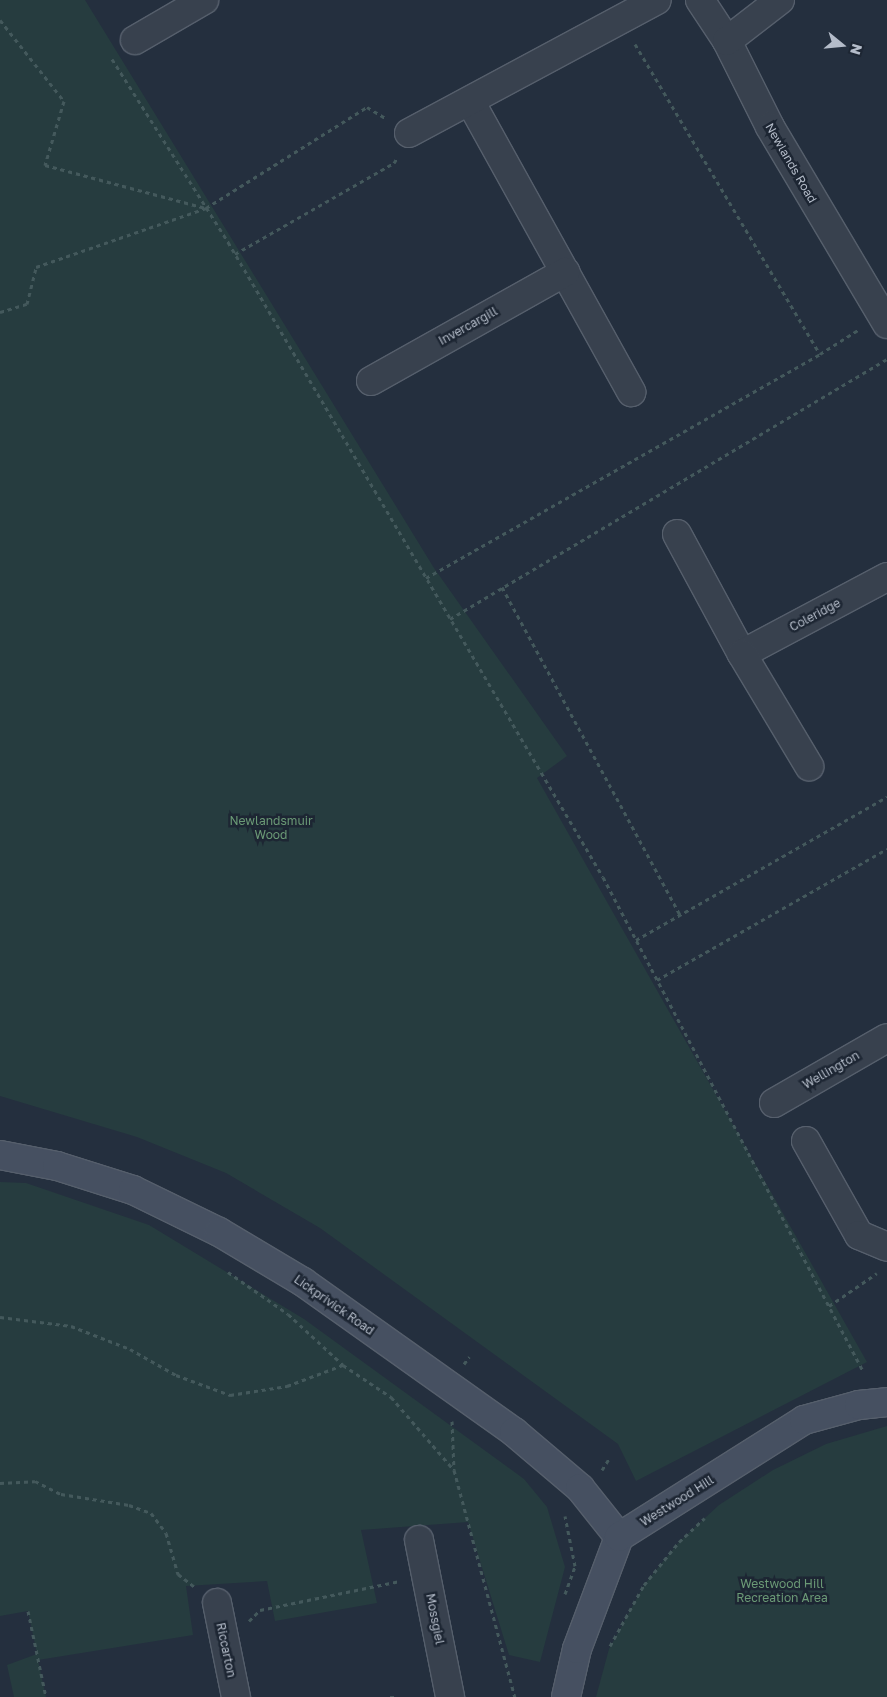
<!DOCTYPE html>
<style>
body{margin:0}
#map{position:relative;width:887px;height:1697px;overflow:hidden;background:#242f3e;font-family:"Golos Text",sans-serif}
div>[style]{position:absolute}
.green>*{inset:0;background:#263c3f}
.path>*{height:3px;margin-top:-1.5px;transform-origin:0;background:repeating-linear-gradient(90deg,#44595c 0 4px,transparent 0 8px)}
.roads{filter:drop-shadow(1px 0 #565f6c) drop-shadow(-1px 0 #565f6c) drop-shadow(0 1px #565f6c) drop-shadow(0 -1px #565f6c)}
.street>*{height:28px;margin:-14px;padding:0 14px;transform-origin:14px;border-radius:14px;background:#38414e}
.secondary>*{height:28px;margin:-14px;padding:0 14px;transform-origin:14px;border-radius:14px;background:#465061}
span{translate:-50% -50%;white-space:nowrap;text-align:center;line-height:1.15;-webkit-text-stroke:5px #1d2633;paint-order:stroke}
.street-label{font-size:12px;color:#b4bcc9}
.park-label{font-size:12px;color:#6b9a76}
.north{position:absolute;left:817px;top:20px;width:50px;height:50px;-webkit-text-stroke:4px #1d2633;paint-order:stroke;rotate:107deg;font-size:14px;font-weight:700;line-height:20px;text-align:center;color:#b4bcc9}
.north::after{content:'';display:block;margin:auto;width:18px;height:22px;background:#b4bcc9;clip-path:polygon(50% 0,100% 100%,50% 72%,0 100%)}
</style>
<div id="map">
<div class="green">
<i style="clip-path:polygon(0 0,85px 0,434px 568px,567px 756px,537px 778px,867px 1362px,636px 1481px,618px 1444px,320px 1228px,226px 1173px,137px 1137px,0 1096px)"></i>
<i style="clip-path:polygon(0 1182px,26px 1183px,149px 1225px,304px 1319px,524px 1479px,547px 1507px,565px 1567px,540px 1662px,509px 1655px,468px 1522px,361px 1530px,377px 1603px,275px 1621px,267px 1581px,186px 1586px,193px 1635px,38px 1660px,46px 1697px,14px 1697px,7px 1665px,37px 1654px,28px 1611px,0 1616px)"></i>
<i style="clip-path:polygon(887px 1426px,887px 1697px,596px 1697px,609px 1649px,644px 1585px,679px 1542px,719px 1505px,773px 1470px,826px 1444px)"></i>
</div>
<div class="path">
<i style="left:0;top:20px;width:103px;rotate:51.7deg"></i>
<i style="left:64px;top:101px;width:67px;rotate:106.5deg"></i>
<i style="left:45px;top:165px;width:167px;rotate:15deg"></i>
<i style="left:635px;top:44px;width:361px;rotate:59.2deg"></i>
<i style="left:820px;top:354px;width:45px;rotate:-32.3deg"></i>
<i style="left:112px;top:59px;width:217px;rotate:57.6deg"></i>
<i style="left:228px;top:242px;width:737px;rotate:59.44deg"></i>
<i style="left:603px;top:877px;width:558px;rotate:62.24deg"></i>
<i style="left:235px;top:254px;width:183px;rotate:-29.8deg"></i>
<i style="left:394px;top:163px;width:6px;rotate:-59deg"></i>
<i style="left:0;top:312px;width:28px;rotate:-17deg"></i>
<i style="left:27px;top:304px;width:38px;rotate:-76deg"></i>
<i style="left:36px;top:267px;width:180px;rotate:-19.1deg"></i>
<i style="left:206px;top:208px;width:190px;rotate:-32.1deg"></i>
<i style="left:367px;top:107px;width:23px;rotate:31deg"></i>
<i style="left:426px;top:578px;width:453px;rotate:-29.6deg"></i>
<i style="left:502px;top:587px;width:373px;rotate:61.5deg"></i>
<i style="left:450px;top:619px;width:508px;rotate:-30.75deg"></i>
<i style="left:636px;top:940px;width:289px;rotate:-29.7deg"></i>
<i style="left:657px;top:980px;width:265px;rotate:-29.7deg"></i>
<i style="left:228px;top:1272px;width:73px;rotate:35deg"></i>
<i style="left:288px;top:1314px;width:75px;rotate:42.8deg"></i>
<i style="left:343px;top:1365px;width:58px;rotate:33.7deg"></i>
<i style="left:391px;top:1397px;width:96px;rotate:49.2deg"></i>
<i style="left:829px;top:1306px;width:58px;rotate:-34.5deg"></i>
<i style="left:0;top:1317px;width:72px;rotate:7.2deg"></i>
<i style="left:71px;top:1326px;width:63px;rotate:21.3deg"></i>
<i style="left:130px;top:1349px;width:53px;rotate:29.5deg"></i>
<i style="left:176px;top:1375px;width:58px;rotate:20.3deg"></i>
<i style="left:230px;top:1395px;width:58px;rotate:-9deg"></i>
<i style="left:287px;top:1386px;width:60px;rotate:-20.6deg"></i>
<i style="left:464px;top:1364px;width:9px;rotate:-54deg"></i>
<i style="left:452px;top:1421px;width:49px;rotate:87.7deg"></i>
<i style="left:454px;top:1470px;width:235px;rotate:75deg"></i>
<i style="left:602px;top:1470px;width:15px;rotate:-58deg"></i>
<i style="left:0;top:1483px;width:35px;rotate:-3deg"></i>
<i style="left:35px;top:1481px;width:29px;rotate:27deg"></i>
<i style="left:61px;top:1494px;width:69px;rotate:9.2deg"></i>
<i style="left:129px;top:1505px;width:23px;rotate:20deg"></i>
<i style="left:151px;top:1513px;width:25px;rotate:53deg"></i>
<i style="left:166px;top:1533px;width:43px;rotate:73.7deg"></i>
<i style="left:178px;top:1574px;width:23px;rotate:38deg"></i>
<i style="left:565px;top:1594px;width:30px;rotate:-70deg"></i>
<i style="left:575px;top:1566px;width:51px;rotate:-101.3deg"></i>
<i style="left:28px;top:1611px;width:88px;rotate:78.2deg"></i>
<i style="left:249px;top:1621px;width:16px;rotate:-45deg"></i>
<i style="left:260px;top:1610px;width:143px;rotate:-11.7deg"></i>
<i style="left:610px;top:1646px;width:70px;rotate:-60.9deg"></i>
<i style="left:644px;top:1585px;width:55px;rotate:-50.9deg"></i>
<i style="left:679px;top:1542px;width:35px;rotate:-43deg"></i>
<i style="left:390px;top:1697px;width:8px"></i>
</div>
<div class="roads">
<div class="street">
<i style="left:700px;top:0;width:49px;rotate:56.6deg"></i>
<i style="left:727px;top:41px;width:96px;rotate:63.4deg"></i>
<i style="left:770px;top:127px;width:229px;rotate:59.3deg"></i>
<i style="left:135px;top:40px;width:80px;rotate:-30.1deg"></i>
<i style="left:727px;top:41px;width:67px;rotate:-37.7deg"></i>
<i style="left:470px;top:101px;width:333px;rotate:61deg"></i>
<i style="left:409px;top:133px;width:281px;rotate:-28.2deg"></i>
<i style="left:371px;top:381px;width:223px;rotate:-29.3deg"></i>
<i style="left:677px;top:534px;width:136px;rotate:61.6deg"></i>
<i style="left:742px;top:654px;width:164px;rotate:-28deg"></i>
<i style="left:742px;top:654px;width:131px;rotate:59.1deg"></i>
<i style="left:774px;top:1103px;width:130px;rotate:-29.9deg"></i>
<i style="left:806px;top:1141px;width:108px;rotate:60.6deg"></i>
<i style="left:859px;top:1235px;width:30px;rotate:23deg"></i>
<i style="left:419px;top:1540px;width:160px;rotate:78.8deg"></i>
<i style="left:217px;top:1603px;width:96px;rotate:78.6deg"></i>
</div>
<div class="secondary">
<i style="left:0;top:1155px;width:58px;rotate:10.9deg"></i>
<i style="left:57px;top:1166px;width:80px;rotate:17.5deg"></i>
<i style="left:133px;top:1190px;width:96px;rotate:26deg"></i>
<i style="left:219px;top:1232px;width:98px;rotate:30.8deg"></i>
<i style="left:303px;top:1282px;width:259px;rotate:35.4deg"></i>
<i style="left:514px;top:1432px;width:87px;rotate:40.3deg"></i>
<i style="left:580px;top:1488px;width:63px;rotate:51.5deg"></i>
<i style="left:566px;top:1697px;width:49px;rotate:-77.1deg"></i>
<i style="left:577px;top:1649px;width:120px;rotate:-69.4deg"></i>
<i style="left:619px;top:1537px;width:219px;rotate:-32.3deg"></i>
<i style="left:804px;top:1420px;width:57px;rotate:-15.3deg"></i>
<i style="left:859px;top:1405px;width:28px;rotate:-6deg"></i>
</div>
</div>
<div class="street-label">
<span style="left:791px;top:163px;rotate:60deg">Newlands Road</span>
<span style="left:468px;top:326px;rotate:-29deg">Invercargill</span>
<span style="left:815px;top:615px;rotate:-28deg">Coleridge</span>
<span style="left:831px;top:1070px;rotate:-30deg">Wellington</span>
<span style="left:334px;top:1305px;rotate:35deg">Lickprivick Road</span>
<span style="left:677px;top:1501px;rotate:-32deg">Westwood Hill</span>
<span style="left:435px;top:1619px;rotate:79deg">Mossgiel</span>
<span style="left:226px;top:1650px;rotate:78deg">Riccarton</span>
</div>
<div class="park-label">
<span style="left:271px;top:828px">Newlandsmuir<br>Wood</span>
<span style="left:782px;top:1591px">Westwood Hill<br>Recreation Area</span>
</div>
<div class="north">N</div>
</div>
